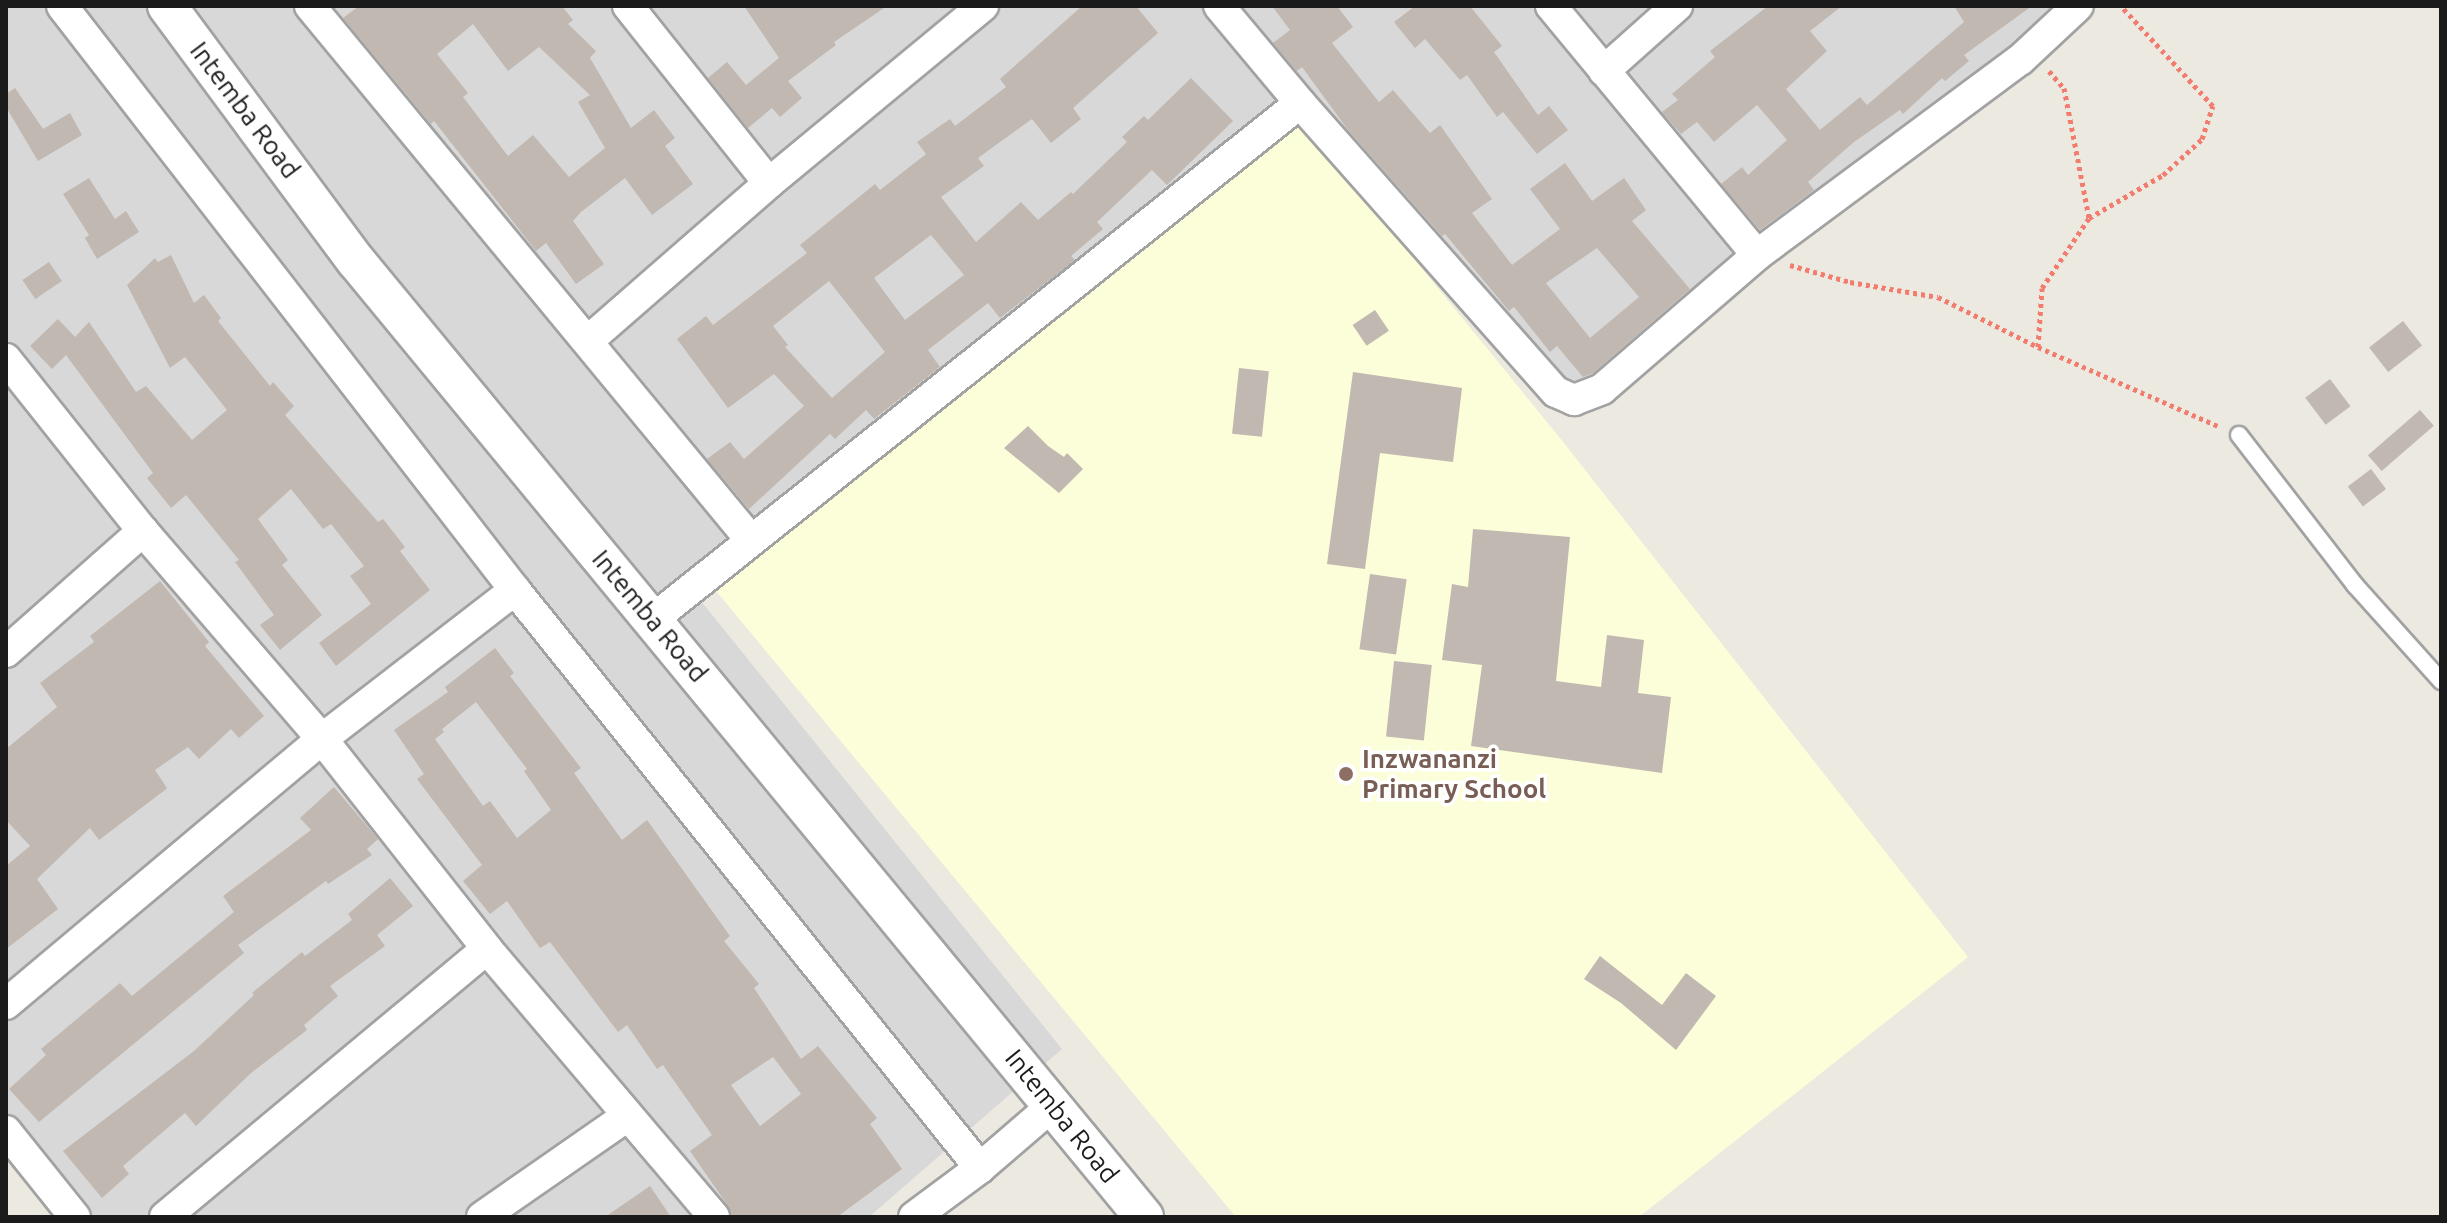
<!DOCTYPE html>
<style>
body{margin:0}
#map{position:relative;width:2447px;height:1223px;overflow:hidden;background:#ece9e1;font-family:Ubuntu,sans-serif}
div>[style]{position:absolute}
.residential>*{inset:0;background:#d9d8d8}
.education>*{inset:0;background:#fcfdd9}
.building>*{inset:0;background:#c0b8b1;transform-origin:0 0}
.path>*{height:5px;margin-top:-2.5px;transform-origin:0;background:repeating-linear-gradient(90deg,#f27c6d 0 4px,transparent 0 8px)}
.roads{filter:drop-shadow(2px 0 #a2a2a2) drop-shadow(-2px 0 #a2a2a2) drop-shadow(0 2px #a2a2a2) drop-shadow(0 -2px #a2a2a2)}
.service>*{height:16px;margin:-8px;padding:0 8px;transform-origin:8px;border-radius:8px;background:#fff}
.minor>*{height:30px;margin:-15px;padding:0 15px;transform-origin:15px;border-radius:15px;background:#fff}
.tertiary>*{height:38px;margin:-19px;padding:0 19px;transform-origin:19px;border-radius:19px;background:#fff}
.dots>*{width:22px;height:22px;translate:-50% -50%;box-sizing:border-box;border:4px solid #fff;border-radius:50%}
span{translate:-50% -50%;white-space:nowrap;text-align:center;line-height:1.15;-webkit-text-stroke:7px #fff;paint-order:stroke}
.street-label{font-size:26px;color:#1b1b1b}
.education-label{font-size:26px;color:#785e54;font-weight:700}
.left{translate:0 -50%;text-align:left}
.frame{position:absolute;inset:0;border:8px solid #1b1b1b;pointer-events:none}
</style>
<div id="map">
<div class="residential">
<i style="clip-path:polygon(6px 6px,2067px 6px,1578px 391px,1563px 383px,1303px 92px,684px 580px,1062px 1049px,869px 1217px,65px 1217px,6px 1149px)"></i>
</div>
<div class="education">
<i style="clip-path:polygon(1298px 116px,1564px 443px,1968px 957px,1639px 1217px,1236px 1217px,716px 591px)"></i>
</div>
<div class="building">
<i style="clip-path:polygon(evenodd,359px 6px,562px 6px,573px 20px,568px 24px,596px 51px,590px 58px,631px 128px,654px 110px,675px 138px,665px 146px,693px 184px,652px 215px,625px 178px,581px 212px,573px 221px,604px 264px,576px 284px,546px 243px,536px 251px,434px 121px,431px 124px,343px 18px,359px 6px,473px 24px,508px 71px,539px 47px,590px 95px,578px 102px,605px 148px,569px 177px,533px 135px,508px 156px,463px 97px,468px 93px,437px 54px,473px 24px)"></i>
<i style="clip-path:polygon(744px 6px,887px 6px,834px 42px,836px 45px,788px 81px,802px 98px,780px 117px,772px 108px,748px 128px,708px 78px,727px 62px,746px 85px,779px 58px)"></i>
<i style="clip-path:polygon(evenodd,1082px 6px,1136px 6px,1158px 33px,1073px 108px,1081px 119px,1051px 143px,1032px 119px,978px 158px,984px 166px,941px 197px,976px 242px,1021px 202px,1038px 220px,1071px 192px,1073px 194px,1127px 142px,1122px 137px,1144px 116px,1148px 120px,1191px 78px,1233px 121px,1167px 185px,1152px 170px,1097px 222px,1103px 229px,1071px 256px,1075px 260px,1000px 318px,988px 303px,928px 350px,940px 367px,874px 419px,866px 410px,835px 439px,830px 434px,749px 509px,707px 459px,730px 442px,744px 459px,804px 406px,774px 374px,728px 408px,677px 339px,706px 316px,713px 325px,807px 253px,800px 245px,875px 184px,880px 190px,926px 154px,917px 142px,950px 119px,955px 126px,1006px 87px,1000px 79px,1082px 6px,931px 235px,964px 275px,905px 320px,874px 278px,931px 235px,1082px 6px,829px 281px,885px 352px,832px 398px,785px 347px,788px 345px,773px 326px,829px 281px)"></i>
<i style="clip-path:polygon(evenodd,1272px 6px,1337px 6px,1353px 27px,1332px 43px,1379px 102px,1393px 90px,1430px 133px,1440px 125px,1492px 199px,1472px 213px,1512px 265px,1560px 229px,1530px 189px,1565px 163px,1592px 201px,1624px 178px,1646px 210px,1632px 221px,1690px 289px,1593px 373px,1583px 377px,1557px 346px,1550px 352px,1514px 307px,1509px 311px,1445px 234px,1442px 236px,1348px 130px,1302px 67px,1297px 71px,1273px 43px,1290px 30px,1272px 6px,1597px 248px,1639px 297px,1590px 338px,1546px 283px,1597px 248px)"></i>
<i style="clip-path:polygon(1415px 6px,1470px 6px,1502px 46px,1494px 52px,1538px 115px,1549px 106px,1568px 130px,1537px 154px,1503px 112px,1497px 117px,1467px 75px,1460px 80px,1425px 39px,1415px 48px,1394px 22px)"></i>
<i style="clip-path:polygon(1768px 6px,1842px 6px,1810px 31px,1827px 51px,1786px 89px,1820px 130px,1860px 97px,1867px 105px,1964px 22px,1954px 6px,2032px 6px,1964px 55px,1969px 61px,1945px 81px,1942px 78px,1903px 114px,1900px 110px,1854px 142px,1808px 182px,1814px 190px,1760px 230px,1721px 184px,1742px 167px,1748px 175px,1787px 140px,1757px 105px,1714px 142px,1697px 122px,1681px 134px,1662px 112px,1678px 100px,1672px 94px,1715px 57px,1710px 51px)"></i>
<i style="clip-path:polygon(15px 88px,43px 129px,70px 113px,82px 135px,38px 161px,6px 107px,6px 94px)"></i>
<i style="clip-path:polygon(89px 178px,115px 219px,126px 211px,139px 232px,97px 259px,85px 238px,89px 235px,63px 194px)"></i>
<i style="clip-path:polygon(171px 255px,194px 303px,204px 295px,221px 318px,218px 321px,270px 386px,273px 382px,294px 406px,285px 415px,378px 522px,383px 519px,405px 547px,400px 551px,430px 590px,336px 666px,319px 643px,371px 604px,350px 576px,364px 566px,331px 524px,323px 529px,291px 489px,258px 519px,288px 560px,282px 565px,322px 615px,280px 650px,260px 625px,274px 615px,235px 562px,239px 560px,186px 495px,171px 508px,147px 478px,153px 473px,66px 355px,52px 369px,30px 346px,58px 319px,75px 337px,89px 322px,136px 392px,146px 386px,192px 440px,227px 410px,185px 357px,170px 368px,127px 285px,155px 258px,158px 262px)"></i>
<i style="left:49px;top:262px;width:23px;height:32px;rotate:56deg"></i>
<i style="left:1375px;top:310px;width:25px;height:27px;rotate:56deg"></i>
<i style="left:2403px;top:321px;width:31px;height:43px;rotate:52deg"></i>
<i style="left:1239px;top:368px;width:30px;height:66px;rotate:6deg"></i>
<i style="clip-path:polygon(1353px 372px,1462px 388px,1453px 462px,1380px 453px,1365px 569px,1327px 564px)"></i>
<i style="left:2330px;top:379px;width:34px;height:31px;rotate:53deg"></i>
<i style="left:2420px;top:410px;width:21px;height:69px;rotate:49deg"></i>
<i style="clip-path:polygon(1028px 426px,1048px 446px,1064px 457px,1067px 453px,1083px 469px,1059px 493px,1004px 448px)"></i>
<i style="left:2371px;top:469px;width:25px;height:29px;rotate:53deg"></i>
<i style="clip-path:polygon(1473px 529px,1570px 537px,1556px 681px,1601px 687px,1607px 635px,1644px 640px,1638px 693px,1671px 697px,1662px 773px,1471px 746px,1482px 665px,1442px 660px,1452px 584px,1468px 587px)"></i>
<i style="left:1370px;top:574px;width:37px;height:76px;rotate:8deg"></i>
<i style="clip-path:polygon(160px 581px,209px 642px,205px 646px,264px 716px,239px 738px,231px 729px,199px 759px,188px 747px,155px 770px,167px 788px,165px 790px,99px 840px,90px 828px,37px 879px,58px 909px,6px 949px,6px 866px,30px 846px,6px 820px,6px 749px,57px 707px,40px 683px,94px 642px,90px 636px)"></i>
<i style="clip-path:polygon(evenodd,495px 648px,514px 673px,510px 676px,581px 768px,574px 773px,622px 840px,647px 820px,730px 936px,724px 941px,759px 984px,754px 988px,801px 1059px,818px 1046px,877px 1118px,870px 1124px,902px 1169px,837px 1217px,732px 1217px,728px 1206px,690px 1151px,712px 1135px,663px 1065px,657px 1069px,627px 1025px,618px 1032px,550px 942px,540px 948px,507px 901px,490px 914px,463px 881px,482px 865px,417px 779px,424px 774px,394px 730px,448px 692px,445px 687px,495px 648px,476px 702px,527px 769px,524px 771px,551px 810px,517px 838px,490px 801px,483px 806px,435px 739px,444px 732px,442px 729px,476px 702px,495px 648px,773px 1057px,801px 1094px,760px 1126px,731px 1085px,773px 1057px)"></i>
<i style="left:1394px;top:661px;width:38px;height:76px;rotate:6deg"></i>
<i style="clip-path:polygon(334px 787px,378px 839px,367px 849px,372px 855px,328px 884px,326px 881px,238px 945px,244px 953px,39px 1122px,9px 1089px,46px 1055px,41px 1049px,120px 983px,132px 996px,234px 912px,223px 896px,311px 830px,300px 818px)"></i>
<i style="clip-path:polygon(390px 878px,413px 906px,377px 935px,385px 946px,330px 986px,338px 996px,304px 1025px,307px 1030px,251px 1073px,196px 1126px,185px 1113px,123px 1166px,129px 1174px,102px 1198px,63px 1151px,194px 1051px,254px 995px,252px 993px,302px 952px,305px 956px,352px 920px,348px 914px)"></i>
<i style="clip-path:polygon(1600px 956px,1662px 1005px,1686px 973px,1716px 996px,1676px 1050px,1621px 1003px,1584px 979px)"></i>
<i style="clip-path:polygon(650px 1186px,671px 1217px,605px 1217px)"></i>
</div>
<div class="path">
<i style="left:2049px;top:71px;width:23px;rotate:49deg"></i>
<i style="left:2064px;top:88px;width:132px;rotate:79.1deg"></i>
<i style="left:1790px;top:265px;width:62px;rotate:15.8deg"></i>
<i style="left:1850px;top:282px;width:89px;rotate:9.7deg"></i>
<i style="left:1938px;top:297px;width:112px;rotate:26.6deg"></i>
<i style="left:2038px;top:347px;width:199px;rotate:23.7deg"></i>
<i style="left:2038px;top:347px;width:59px;rotate:-86.1deg"></i>
<i style="left:2042px;top:288px;width:84px;rotate:-56.1deg"></i>
<i style="left:2089px;top:218px;width:86px;rotate:-30.2deg"></i>
<i style="left:2163px;top:175px;width:53px;rotate:-42.7deg"></i>
<i style="left:2202px;top:139px;width:35px;rotate:-72deg"></i>
<i style="left:2213px;top:106px;width:136px;rotate:-132.6deg"></i>
</div>
<div class="roads">
<div class="service">
<i style="left:2239px;top:435px;width:190px;rotate:52.3deg"></i>
<i style="left:2355px;top:585px;width:129px;rotate:48.1deg"></i>
</div>
<div class="minor">
<i style="left:62px;top:6px;width:739px;rotate:52.2deg"></i>
<i style="left:515px;top:590px;width:742px;rotate:51.18deg"></i>
<i style="left:310px;top:6px;width:691px;rotate:50.46deg"></i>
<i style="left:628px;top:6px;width:226px;rotate:51.5deg"></i>
<i style="left:1219px;top:6px;width:126px;rotate:50.1deg"></i>
<i style="left:1300px;top:103px;width:386px;rotate:48.5deg"></i>
<i style="left:1556px;top:392px;width:20px;rotate:24deg"></i>
<i style="left:1574px;top:400px;width:30px;rotate:-21deg"></i>
<i style="left:1602px;top:389px;width:205px;rotate:-40.8deg"></i>
<i style="left:1757px;top:255px;width:327px;rotate:-36.6deg"></i>
<i style="left:2020px;top:60px;width:79px;rotate:-43deg"></i>
<i style="left:1551px;top:6px;width:323px;rotate:50.4deg"></i>
<i style="left:1604px;top:71px;width:98px;rotate:-41.7deg"></i>
<i style="left:589px;top:340px;width:239px;rotate:-41.1deg"></i>
<i style="left:769px;top:183px;width:278px;rotate:-39.6deg"></i>
<i style="left:6px;top:359px;width:220px;rotate:51.5deg"></i>
<i style="left:143px;top:531px;width:274px;rotate:49.3deg"></i>
<i style="left:322px;top:739px;width:267px;rotate:51.8deg"></i>
<i style="left:487px;top:949px;width:351px;rotate:49.7deg"></i>
<i style="left:652px;top:620px;width:829px;rotate:-38.58deg"></i>
<i style="left:6px;top:652px;width:183px;rotate:-41.5deg"></i>
<i style="left:6px;top:1004px;width:412px;rotate:-40deg"></i>
<i style="left:322px;top:739px;width:244px;rotate:-37.7deg"></i>
<i style="left:6px;top:1131px;width:110px;rotate:51.3deg"></i>
<i style="left:165px;top:1217px;width:419px;rotate:-39.8deg"></i>
<i style="left:482px;top:1217px;width:175px;rotate:-34.8deg"></i>
<i style="left:914px;top:1217px;width:82px;rotate:-36.6deg"></i>
<i style="left:980px;top:1168px;width:96px;rotate:-40.8deg"></i>
</div>
<div class="tertiary">
<i style="left:167px;top:6px;width:317px;rotate:53.5deg"></i>
<i style="left:356px;top:261px;width:1239px;rotate:50.5deg"></i>
</div>
</div>
<div class="dots">
<i style="left:1346px;top:774px;background:#8d6e63"></i>
</div>
<div class="street-label">
<span style="left:245px;top:110px;rotate:53deg">Intemba Road</span>
<span style="left:650px;top:616px;rotate:50deg">Intemba Road</span>
<span style="left:1062px;top:1116px;rotate:51deg">Intemba Road</span>
</div>
<div class="education-label">
<span class="left" style="left:1362px;top:774px">Inzwananzi<br>Primary School</span>
</div>
<div class="frame"></div>
</div>
